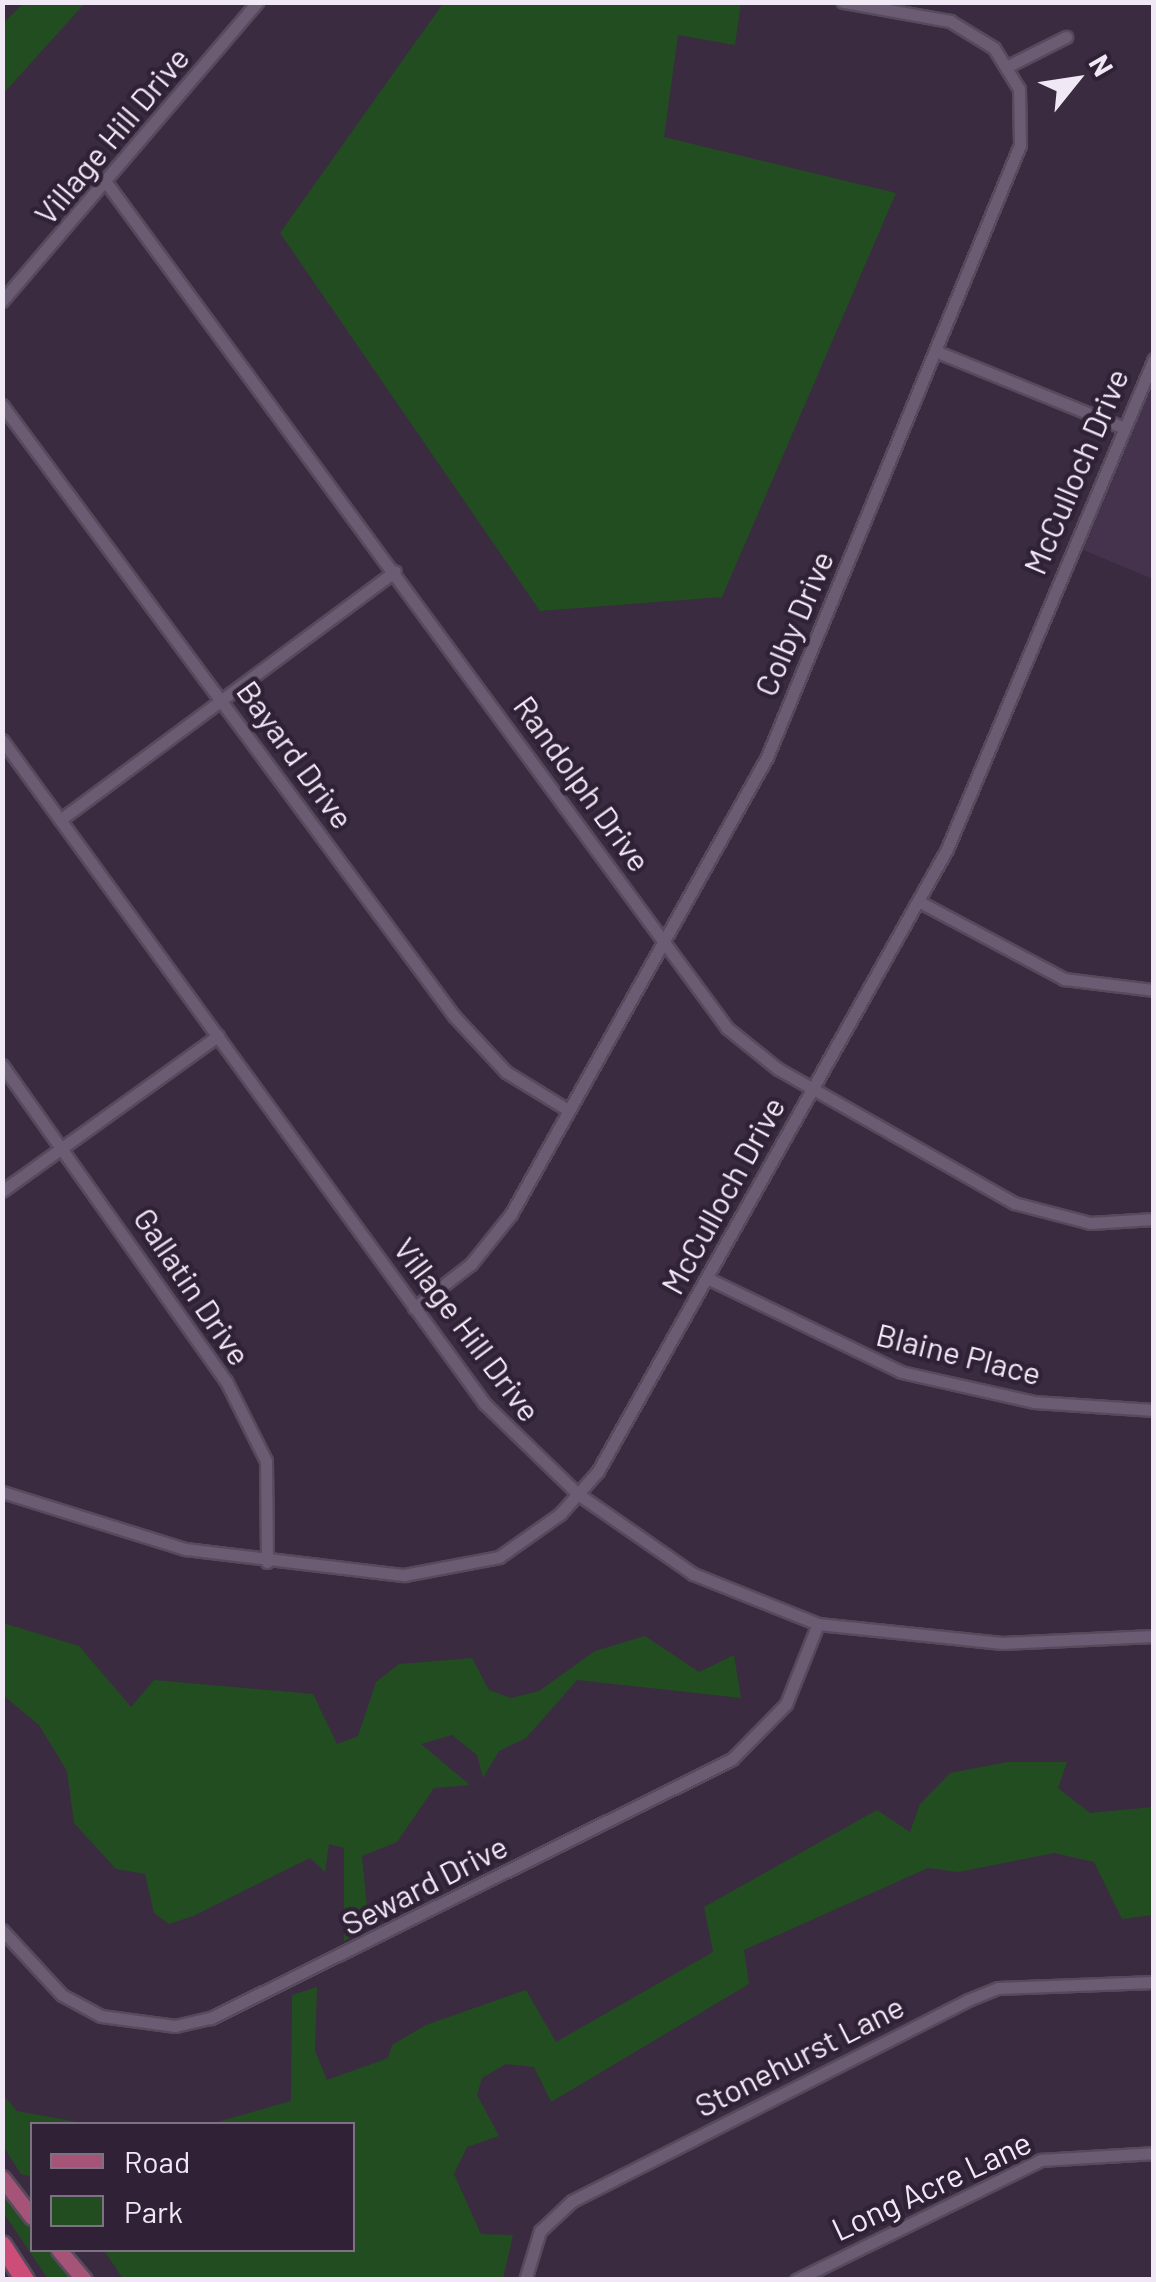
<!DOCTYPE html>
<style>
body{margin:0}
#map{position:relative;width:1156px;height:2282px;overflow:hidden;background:#3a2b41;font-family:Barlow,sans-serif}
div>[style]{position:absolute}
.built>*{inset:0;background:#45324d}
.green>*{inset:0;background:#224d21}
.roads{filter:drop-shadow(2px 0 #574a5d) drop-shadow(-2px 0 #574a5d) drop-shadow(0 2px #574a5d) drop-shadow(0 -2px #574a5d)}
.minor>*{height:11px;margin:-5.5px;padding:0 5.5px;transform-origin:5.5px;border-radius:5.5px;background:#6b5b73}
.major>*{height:15px;margin:-7.5px;padding:0 7.5px;transform-origin:7.5px;border-radius:7.5px;background:#a55376}
.highway>*{height:18px;margin:-9px;padding:0 9px;transform-origin:9px;border-radius:9px;background:#cc4e78}
span{translate:-50% -50%;white-space:nowrap;text-align:center;line-height:1.15;-webkit-text-stroke:9px #302136;paint-order:stroke}
.street-label{font-size:32px;color:#f1e8f6}
.frame{position:absolute;inset:0;border:5px solid #f1e8f6;pointer-events:none}
.legend{position:absolute;left:30px;top:2122px;width:325px;height:130px;box-sizing:border-box;background:#302136;border:2px solid #7d7183;margin:0;padding:12px 18px;list-style:none;font-size:30px;color:#f1e8f6}
.legend li{display:flex;align-items:center;gap:20px;height:50px}
.legend b{width:50px;border:2px solid #7d7183}
.north{position:absolute;left:1026px;top:30px;width:100px;height:100px;-webkit-text-stroke:8px #302136;paint-order:stroke;rotate:60deg;font-size:28px;font-weight:700;line-height:40px;text-align:center;color:#f1e8f6}
.north::after{content:'';display:block;margin:auto;width:35px;height:45px;background:#f1e8f6;clip-path:polygon(50% 0,100% 100%,50% 72%,0 100%)}
</style>
<div id="map">
<div class="built">
<i style="clip-path:polygon(1153px 384px,1153px 579px,1083px 550px)"></i>
</div>
<div class="green">
<i style="clip-path:polygon(444px 2px,741px 3px,735px 45px,678px 35px,664px 137px,896px 193px,722px 597px,540px 611px,280px 233px)"></i>
<i style="clip-path:polygon(24px 3px,85px 3px,3px 94px,3px 23px)"></i>
<i style="clip-path:polygon(3px 1623px,79px 1646px,131px 1707px,154px 1680px,313px 1694px,337px 1744px,358px 1736px,376px 1682px,399px 1664px,472px 1658px,489px 1690px,511px 1698px,539px 1691px,595px 1651px,645px 1636px,699px 1672px,734px 1655px,741px 1698px,577px 1680px,526px 1738px,499px 1751px,483px 1778px,477px 1755px,452px 1735px,421px 1744px,470px 1785px,434px 1788px,397px 1842px,362px 1856px,369px 1926px,344px 1941px,344px 1848px,329px 1844px,325px 1872px,310px 1858px,193px 1916px,169px 1924px,154px 1913px,145px 1874px,116px 1869px,74px 1823px,67px 1771px,39px 1725px,3px 1695px)"></i>
<i style="clip-path:polygon(1007px 1762px,1067px 1762px,1058px 1788px,1090px 1813px,1153px 1807px,1153px 1915px,1122px 1919px,1094px 1862px,1054px 1853px,958px 1872px,928px 1868px,744px 1950px,749px 1984px,551px 2102px,534px 2067px,506px 2064px,482px 2078px,477px 2095px,499px 2136px,467px 2147px,454px 2174px,481px 2234px,513px 2235px,503px 2279px,123px 2279px,104px 2250px,352px 2250px,352px 2124px,210px 2124px,291px 2101px,292px 1995px,317px 1987px,315px 2051px,327px 2080px,388px 2058px,392px 2045px,426px 2025px,526px 1990px,556px 2042px,713px 1952px,704px 1907px,877px 1810px,910px 1832px,920px 1804px,950px 1773px)"></i>
<i style="clip-path:polygon(2px 2094px,17px 2111px,88px 2124px,32px 2124px,32px 2177px,21px 2174px,3px 2146px)"></i>
<i style="clip-path:polygon(2px 2194px,32px 2230px,32px 2250px,49px 2250px,74px 2279px,48px 2279px,3px 2212px)"></i>
</div>
<div class="roads">
<div class="minor">
<i style="left:1008px;top:66px;width:65px;rotate:-26.6deg"></i>
<i style="left:108px;top:185px;width:1046px;rotate:53.71deg"></i>
<i style="left:727px;top:1028px;width:65px;rotate:38.8deg"></i>
<i style="left:778px;top:1069px;width:271px;rotate:29.6deg"></i>
<i style="left:1014px;top:1203px;width:79px;rotate:14.7deg"></i>
<i style="left:1090px;top:1223px;width:64px;rotate:-3.6deg"></i>
<i style="left:2px;top:301px;width:393px;rotate:-49.5deg"></i>
<i style="left:935px;top:351px;width:200px;rotate:22.1deg"></i>
<i style="left:2px;top:405px;width:760px;rotate:53.51deg"></i>
<i style="left:454px;top:1016px;width:76px;rotate:47.1deg"></i>
<i style="left:506px;top:1072px;width:73px;rotate:31.5deg"></i>
<i style="left:2px;top:740px;width:821px;rotate:53.97deg"></i>
<i style="left:485px;top:1404px;width:129px;rotate:44.1deg"></i>
<i style="left:578px;top:1494px;width:140px;rotate:34.8deg"></i>
<i style="left:693px;top:1574px;width:135px;rotate:21.8deg"></i>
<i style="left:818px;top:1624px;width:185px;rotate:5.9deg"></i>
<i style="left:1002px;top:1643px;width:152px;rotate:-2.6deg"></i>
<i style="left:60px;top:820px;width:417px;rotate:-36.6deg"></i>
<i style="left:918px;top:901px;width:166px;rotate:28.1deg"></i>
<i style="left:1064px;top:979px;width:91px;rotate:7deg"></i>
<i style="left:2px;top:1065px;width:387px;rotate:54.7deg"></i>
<i style="left:226px;top:1381px;width:89px;rotate:63.4deg"></i>
<i style="left:266px;top:1461px;width:101px;rotate:89.4deg"></i>
<i style="left:2px;top:1191px;width:266px;rotate:-35.7deg"></i>
<i style="left:709px;top:1279px;width:213px;rotate:25.8deg"></i>
<i style="left:901px;top:1372px;width:136px;rotate:12.7deg"></i>
<i style="left:1034px;top:1402px;width:120px;rotate:3.8deg"></i>
<i style="left:414px;top:1308px;width:72px;rotate:-37.7deg"></i>
<i style="left:471px;top:1264px;width:64px;rotate:-51.3deg"></i>
<i style="left:511px;top:1214px;width:524px;rotate:-60.74deg"></i>
<i style="left:767px;top:757px;width:662px;rotate:-67.54deg"></i>
<i style="left:1020px;top:145px;width:56px;rotate:-91deg"></i>
<i style="left:1019px;top:89px;width:48px;rotate:-121.4deg"></i>
<i style="left:994px;top:48px;width:52px;rotate:-148.5deg"></i>
<i style="left:950px;top:21px;width:109px;rotate:-169.9deg"></i>
<i style="left:2px;top:1492px;width:192px;rotate:17.3deg"></i>
<i style="left:185px;top:1549px;width:221px;rotate:6.8deg"></i>
<i style="left:404px;top:1575px;width:97px;rotate:-10.7deg"></i>
<i style="left:499px;top:1557px;width:75px;rotate:-35.2deg"></i>
<i style="left:560px;top:1514px;width:57px;rotate:-48.5deg"></i>
<i style="left:598px;top:1471px;width:713px;rotate:-60.7deg"></i>
<i style="left:947px;top:849px;width:532px;rotate:-67.1deg"></i>
<i style="left:2px;top:1930px;width:88px;rotate:47.3deg"></i>
<i style="left:62px;top:1995px;width:44px;rotate:28.3deg"></i>
<i style="left:101px;top:2016px;width:75px;rotate:7.7deg"></i>
<i style="left:175px;top:2026px;width:37px;rotate:-13deg"></i>
<i style="left:211px;top:2018px;width:582px;rotate:-26.43deg"></i>
<i style="left:732px;top:1759px;width:77px;rotate:-45.5deg"></i>
<i style="left:786px;top:1704px;width:86px;rotate:-68.2deg"></i>
<i style="left:525px;top:2280px;width:51px;rotate:-73deg"></i>
<i style="left:540px;top:2231px;width:44px;rotate:-43.2deg"></i>
<i style="left:572px;top:2201px;width:444px;rotate:-26.9deg"></i>
<i style="left:968px;top:2000px;width:32px;rotate:-22deg"></i>
<i style="left:998px;top:1988px;width:156px;rotate:-2.2deg"></i>
<i style="left:796px;top:2280px;width:273px;rotate:-26.1deg"></i>
<i style="left:1041px;top:2160px;width:113px;rotate:-3.5deg"></i>
</div>
<div class="major">
<i style="left:2px;top:2178px;width:49px;rotate:52.4deg"></i>
<i style="left:59px;top:2250px;width:39px;rotate:50deg"></i>
</div>
<div class="highway">
<i style="left:2px;top:2245px;width:42px;rotate:56.7deg"></i>
</div>
</div>
<div class="street-label">
<span style="left:111px;top:135px;rotate:-50deg">Village Hill Drive</span>
<span style="left:1075px;top:471px;rotate:-67deg">McCulloch Drive</span>
<span style="left:793px;top:623px;rotate:-67deg">Colby Drive</span>
<span style="left:296px;top:754px;rotate:54deg">Bayard Drive</span>
<span style="left:583px;top:783px;rotate:54deg">Randolph Drive</span>
<span style="left:722px;top:1195px;rotate:-61deg">McCulloch Drive</span>
<span style="left:193px;top:1286px;rotate:56deg">Gallatin Drive</span>
<span style="left:468px;top:1329px;rotate:53deg">Village Hill Drive</span>
<span style="left:959px;top:1353px;rotate:14deg">Blaine Place</span>
<span style="left:424px;top:1884px;rotate:-27deg">Seward Drive</span>
<span style="left:799px;top:2055px;rotate:-27deg">Stonehurst Lane</span>
<span style="left:931px;top:2185px;rotate:-25deg">Long Acre Lane</span>
</div>
<div class="frame"></div>
<ul class="legend">
<li><b style="height:12px;background:#a55376"></b>Road</li>
<li><b style="height:28px;background:#224d21"></b>Park</li>
</ul>
<div class="north">N</div>
</div>
